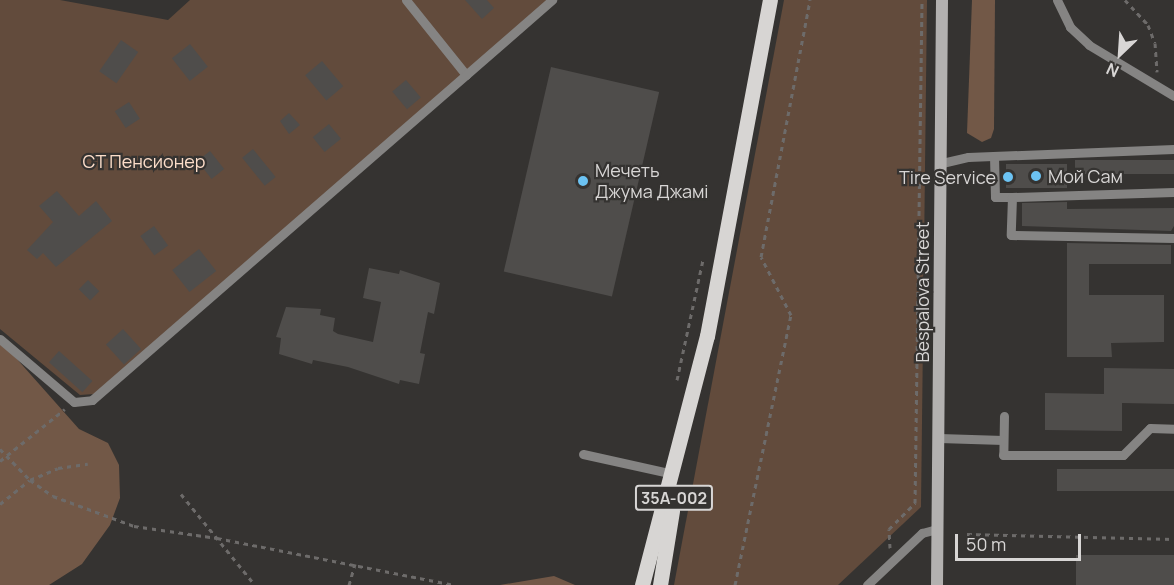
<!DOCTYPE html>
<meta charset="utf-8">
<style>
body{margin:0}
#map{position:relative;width:1174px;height:585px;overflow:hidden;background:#353331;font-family:Manrope,sans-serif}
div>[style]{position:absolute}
.green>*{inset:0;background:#624b3c}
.forest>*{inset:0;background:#725847}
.building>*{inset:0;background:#4f4d4b;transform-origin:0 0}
.path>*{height:3px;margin-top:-1.5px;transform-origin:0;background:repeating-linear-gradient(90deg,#6d6b6a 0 4.5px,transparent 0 9px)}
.lane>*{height:9px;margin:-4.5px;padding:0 4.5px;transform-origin:4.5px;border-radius:4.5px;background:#858483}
.secondary>*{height:12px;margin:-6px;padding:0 6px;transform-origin:6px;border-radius:6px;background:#b3b1b0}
.primary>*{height:15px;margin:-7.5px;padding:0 7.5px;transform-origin:7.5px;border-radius:7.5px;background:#d7d5d3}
.dots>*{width:16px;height:16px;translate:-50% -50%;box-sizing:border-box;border:3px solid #353331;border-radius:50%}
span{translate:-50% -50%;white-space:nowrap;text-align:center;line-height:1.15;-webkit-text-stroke:4.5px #353331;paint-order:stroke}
.shield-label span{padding:2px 4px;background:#353331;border:2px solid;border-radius:4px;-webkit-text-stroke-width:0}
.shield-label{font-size:16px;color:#d8d6d5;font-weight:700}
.park-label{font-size:18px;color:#fcddc9}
.poi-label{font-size:18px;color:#d8d6d5}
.left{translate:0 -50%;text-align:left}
.right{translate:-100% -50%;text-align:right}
.street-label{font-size:18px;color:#d8d6d5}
.north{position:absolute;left:1090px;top:24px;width:60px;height:60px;-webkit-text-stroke:4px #353331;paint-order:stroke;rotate:205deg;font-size:16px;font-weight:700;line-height:24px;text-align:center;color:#d8d6d5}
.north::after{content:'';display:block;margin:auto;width:21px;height:27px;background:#d8d6d5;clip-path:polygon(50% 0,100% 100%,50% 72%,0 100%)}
.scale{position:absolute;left:955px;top:534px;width:126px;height:27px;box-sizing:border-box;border:3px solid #d8d6d5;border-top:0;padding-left:8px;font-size:18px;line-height:21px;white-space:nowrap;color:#d8d6d5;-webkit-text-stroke:4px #353331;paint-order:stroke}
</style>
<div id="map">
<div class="green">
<i style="clip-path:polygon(0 0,60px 0,168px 20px,190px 0,548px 0,94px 394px,80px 395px,0 329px)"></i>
<i style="clip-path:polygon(784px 0,927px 0,921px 507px,838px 585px,674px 585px)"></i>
</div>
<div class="forest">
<i style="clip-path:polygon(972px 0,995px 0,994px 129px,991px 138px,982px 142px,967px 133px)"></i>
<i style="clip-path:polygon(0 340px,79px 429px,108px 443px,119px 465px,120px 498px,110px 525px,82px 564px,49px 585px,0 585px)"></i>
<i style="clip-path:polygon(554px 576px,575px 585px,500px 585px)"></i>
</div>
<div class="building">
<i style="clip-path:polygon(465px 0,487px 0,494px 8px,482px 19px)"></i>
<i style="left:121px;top:40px;width:21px;height:38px;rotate:35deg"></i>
<i style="left:190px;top:44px;width:29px;height:23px;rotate:52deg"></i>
<i style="left:322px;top:61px;width:33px;height:22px;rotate:50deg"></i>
<i style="left:551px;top:67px;width:111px;height:210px;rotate:13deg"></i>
<i style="left:406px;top:80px;width:23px;height:18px;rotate:50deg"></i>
<i style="left:129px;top:102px;width:20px;height:17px;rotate:57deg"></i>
<i style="clip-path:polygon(289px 113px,300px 125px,289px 134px,280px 121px)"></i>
<i style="left:329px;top:124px;width:19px;height:21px;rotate:51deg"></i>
<i style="left:253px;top:149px;width:36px;height:14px;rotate:51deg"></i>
<i style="left:210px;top:151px;width:23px;height:16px;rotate:52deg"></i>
<i style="left:1075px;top:160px;width:99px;height:14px"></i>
<i style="left:1006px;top:164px;width:61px;height:24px"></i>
<i style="clip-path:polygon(57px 191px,79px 216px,96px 201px,112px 221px,56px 267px,43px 253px,37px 259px,27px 250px,53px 222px,39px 206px)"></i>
<i style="clip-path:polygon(1067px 202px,1067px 209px,1174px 208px,1174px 226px,1171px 231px,1022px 226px,1022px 203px)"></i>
<i style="left:154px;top:226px;width:24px;height:17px;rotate:54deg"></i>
<i style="clip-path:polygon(1067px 243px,1171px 245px,1171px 264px,1089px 264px,1089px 295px,1164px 295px,1164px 342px,1111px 343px,1112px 357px,1067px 357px)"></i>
<i style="left:199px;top:249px;width:28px;height:34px;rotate:52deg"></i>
<i style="clip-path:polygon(369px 268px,399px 274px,400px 270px,440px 283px,434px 314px,428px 312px,420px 353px,425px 354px,419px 384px,400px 380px,399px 384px,348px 367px,313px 360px,312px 364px,279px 354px,281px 338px,276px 337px,286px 307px,321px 309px,320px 315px,335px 318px,333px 331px,338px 334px,373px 342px,381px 302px,363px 298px)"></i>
<i style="left:88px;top:280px;width:16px;height:13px;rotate:45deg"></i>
<i style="left:123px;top:329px;width:27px;height:23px;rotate:48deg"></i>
<i style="left:59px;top:351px;width:45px;height:15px;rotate:42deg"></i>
<i style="clip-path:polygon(1104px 368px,1174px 369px,1174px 404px,1122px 403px,1122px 431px,1045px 430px,1045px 393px,1104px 394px)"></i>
<i style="left:1057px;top:469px;width:117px;height:22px"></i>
<i style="left:1076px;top:555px;width:98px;height:30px"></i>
</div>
<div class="path">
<i style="left:1125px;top:0;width:34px;rotate:47deg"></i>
<i style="left:1148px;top:25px;width:19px;rotate:69deg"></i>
<i style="left:1155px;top:43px;width:29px;rotate:86deg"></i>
<i style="left:677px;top:380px;width:123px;rotate:-77.8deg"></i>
<i style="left:0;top:449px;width:43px;rotate:45.9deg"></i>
<i style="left:30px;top:480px;width:28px;rotate:35deg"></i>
<i style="left:53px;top:496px;width:86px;rotate:20.3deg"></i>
<i style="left:134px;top:526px;width:84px;rotate:8.2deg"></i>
<i style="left:217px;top:538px;width:242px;rotate:11.2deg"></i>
<i style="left:0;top:461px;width:83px;rotate:-38.7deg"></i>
<i style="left:181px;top:494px;width:117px;rotate:50.9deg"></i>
<i style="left:0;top:504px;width:38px;rotate:-39deg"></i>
<i style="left:30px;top:480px;width:30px;rotate:-23deg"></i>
<i style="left:58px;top:468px;width:30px;rotate:-8deg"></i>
<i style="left:967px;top:534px;width:207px;rotate:1.4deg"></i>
<i style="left:890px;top:548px;width:19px;rotate:-93deg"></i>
<i style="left:889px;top:529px;width:37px;rotate:-45deg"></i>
<i style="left:915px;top:503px;width:503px;rotate:-89.2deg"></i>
<i style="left:349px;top:585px;width:22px;rotate:-74deg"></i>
<i style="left:735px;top:585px;width:276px;rotate:-78.3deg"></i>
<i style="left:791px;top:315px;width:65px;rotate:-117.3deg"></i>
<i style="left:761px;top:257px;width:262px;rotate:-79.2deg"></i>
</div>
<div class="lane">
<i style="left:406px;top:0;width:96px;rotate:51.3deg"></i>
<i style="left:1057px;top:0;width:30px;rotate:64deg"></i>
<i style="left:1070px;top:27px;width:26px;rotate:43deg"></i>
<i style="left:1089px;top:45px;width:99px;rotate:31deg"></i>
<i style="left:994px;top:156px;width:41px;rotate:88.6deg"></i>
<i style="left:995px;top:197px;width:17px"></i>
<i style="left:1012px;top:197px;width:38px;rotate:92deg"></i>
<i style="left:1011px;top:235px;width:163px;rotate:1.1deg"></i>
<i style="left:942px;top:163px;width:27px;rotate:-13deg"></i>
<i style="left:968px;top:157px;width:206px;rotate:-2.2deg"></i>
<i style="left:1012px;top:197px;width:162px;rotate:-1.8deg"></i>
<i style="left:0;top:339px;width:97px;rotate:40.4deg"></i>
<i style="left:74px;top:402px;width:18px;rotate:-6deg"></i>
<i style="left:92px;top:400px;width:610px;rotate:-41.01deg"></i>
<i style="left:1004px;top:416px;width:39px;rotate:91deg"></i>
<i style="left:1003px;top:455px;width:120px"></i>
<i style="left:1123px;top:455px;width:38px;rotate:-45deg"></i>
<i style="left:1150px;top:428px;width:24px;rotate:2deg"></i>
<i style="left:939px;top:438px;width:64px;rotate:1.8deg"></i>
<i style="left:583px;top:454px;width:92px;rotate:12.5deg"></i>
<i style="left:867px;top:585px;width:76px;rotate:-43.4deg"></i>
<i style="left:922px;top:533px;width:16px;rotate:-15deg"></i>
</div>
<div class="secondary">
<i style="left:937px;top:585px;width:585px;rotate:-89.51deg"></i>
</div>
<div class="primary">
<i style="left:642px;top:585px;width:257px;rotate:-75.4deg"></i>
<i style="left:707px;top:336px;width:342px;rotate:-79.4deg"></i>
<i style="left:660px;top:585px;width:75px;rotate:-80.8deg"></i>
</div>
<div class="dots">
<i style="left:1036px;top:176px;background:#6cc3f3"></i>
<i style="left:1008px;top:177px;background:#6cc3f3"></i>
<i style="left:583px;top:181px;background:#6cc3f3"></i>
</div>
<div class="shield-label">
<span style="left:674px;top:498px">35А-002</span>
</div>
<div class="park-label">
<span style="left:144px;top:161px">СТ Пенсионер</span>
</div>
<div class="poi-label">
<span class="left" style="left:595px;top:181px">Мечеть<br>Джума Джамі</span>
<span class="left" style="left:1048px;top:176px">Мой Сам</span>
<span class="right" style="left:996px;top:177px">Tire Service</span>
</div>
<div class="street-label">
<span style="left:922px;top:292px;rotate:-90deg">Bespalova Street</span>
</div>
<div class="north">N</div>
<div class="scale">50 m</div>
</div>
